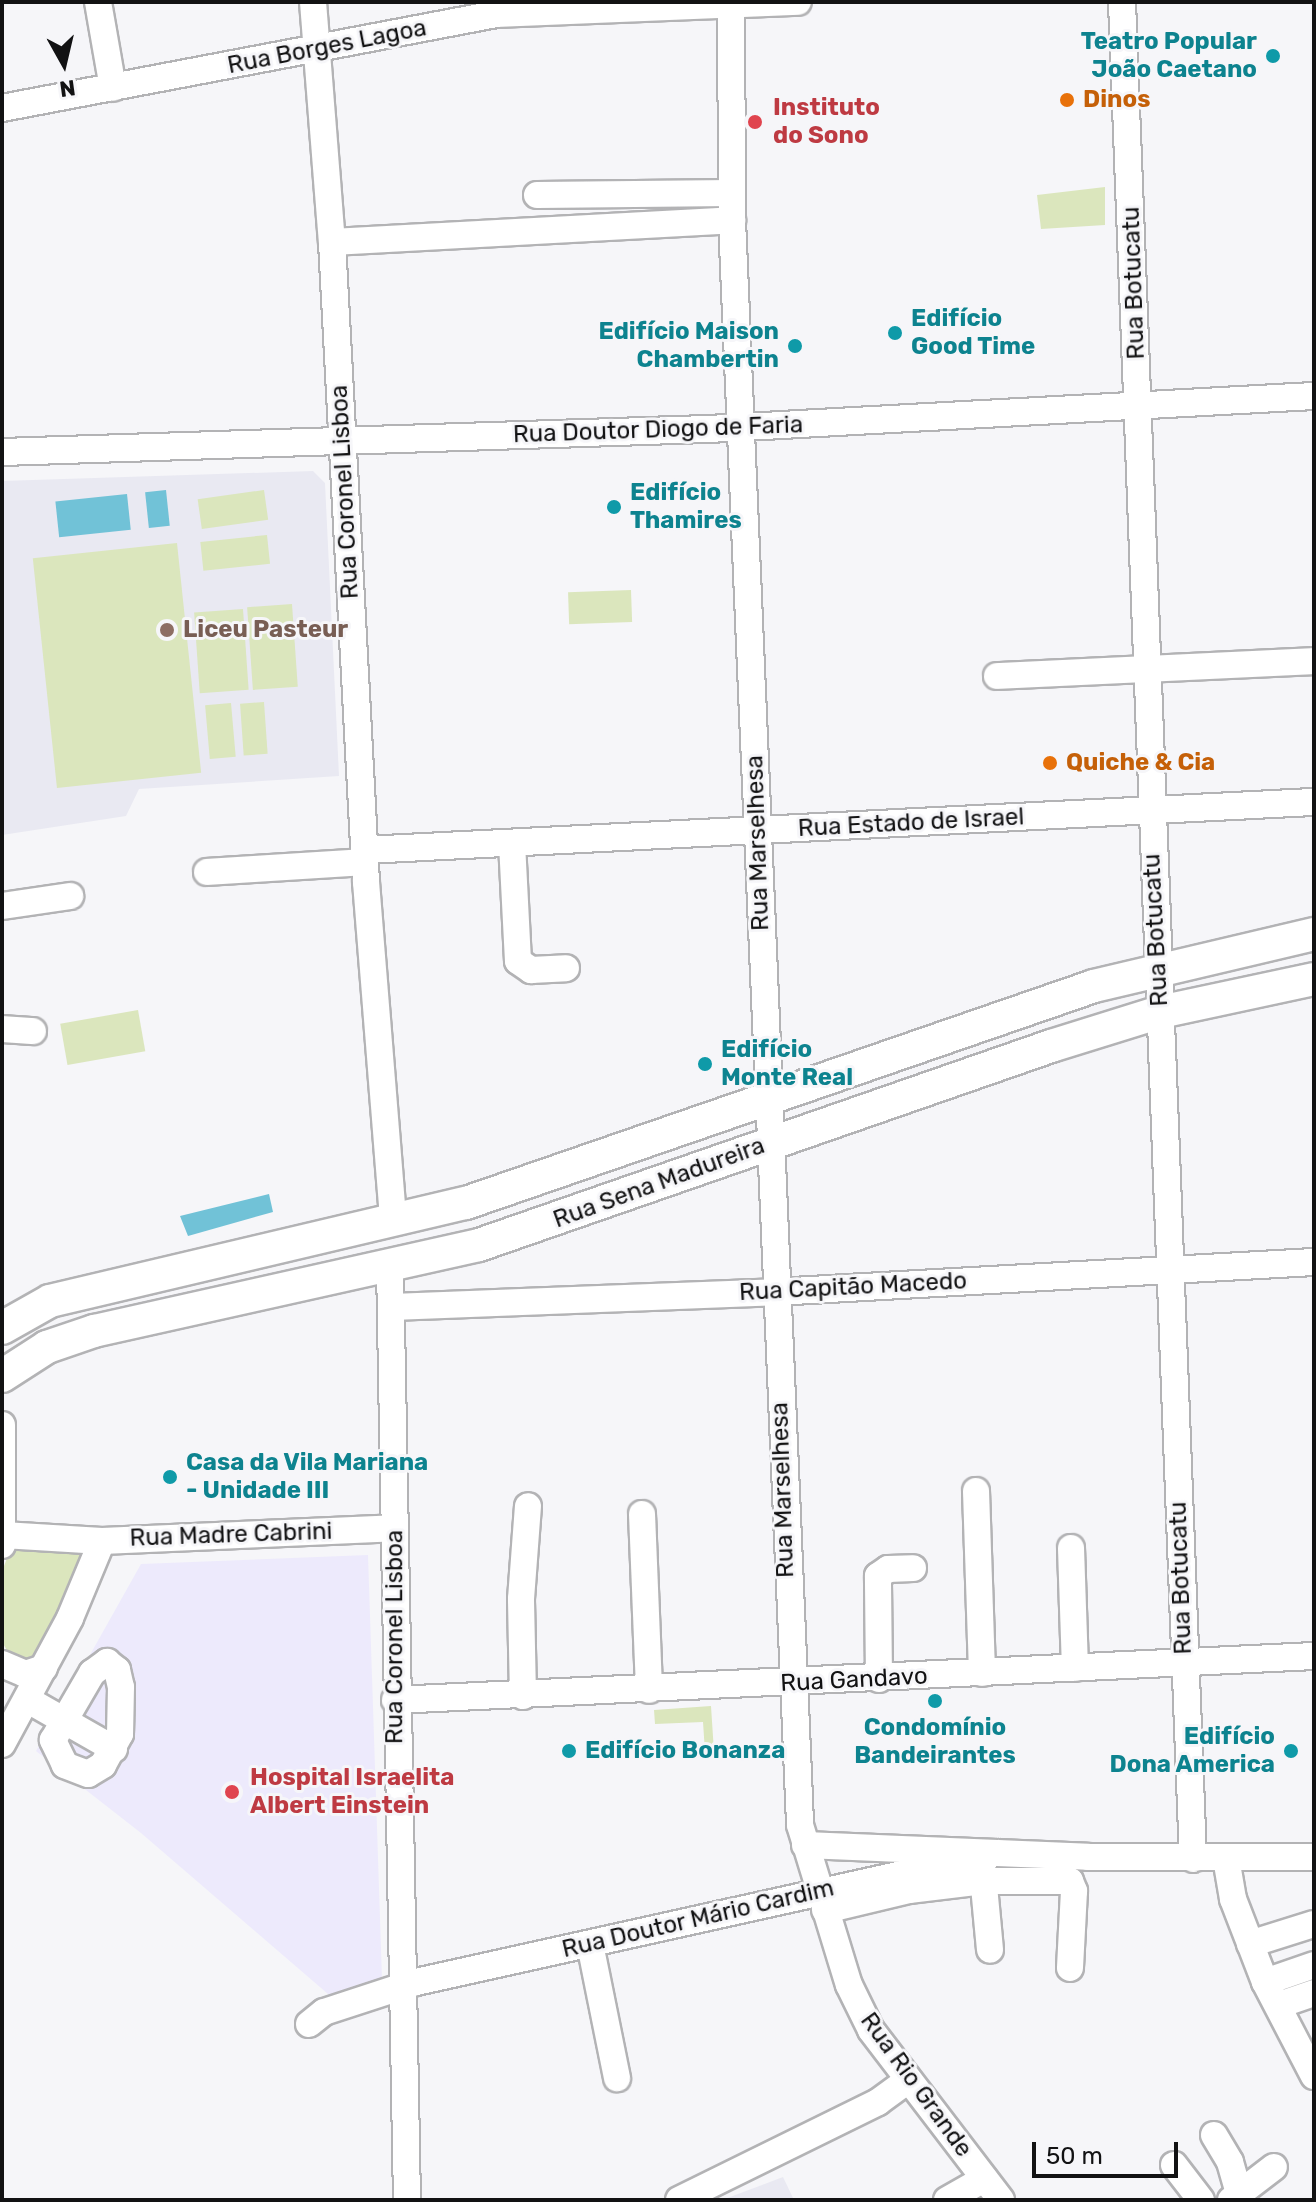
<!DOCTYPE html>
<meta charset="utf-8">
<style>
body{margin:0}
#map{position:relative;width:1316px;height:2202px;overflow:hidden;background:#f6f6f9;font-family:Rubik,sans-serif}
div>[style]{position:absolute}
.built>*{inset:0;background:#e9e9f2}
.medical>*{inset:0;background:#edeafc}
.green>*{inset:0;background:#dbe6bd;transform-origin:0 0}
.water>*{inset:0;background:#71c2d7;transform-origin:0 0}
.roads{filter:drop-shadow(2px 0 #b3b3b5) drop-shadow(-2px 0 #b3b3b5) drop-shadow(0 2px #b3b3b5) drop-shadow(0 -2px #b3b3b5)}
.minor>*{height:26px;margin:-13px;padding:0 13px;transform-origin:13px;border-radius:13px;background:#fff}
.major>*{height:32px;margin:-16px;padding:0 16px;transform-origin:16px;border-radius:16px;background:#fff}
.dots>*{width:22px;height:22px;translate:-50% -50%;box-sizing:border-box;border:4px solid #f6f6f9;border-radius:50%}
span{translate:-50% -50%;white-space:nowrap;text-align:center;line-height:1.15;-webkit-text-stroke:6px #f6f6f9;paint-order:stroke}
.culture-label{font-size:24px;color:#0d838f;font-weight:700}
.right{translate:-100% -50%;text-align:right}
.left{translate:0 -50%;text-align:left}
.street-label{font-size:24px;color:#121213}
.food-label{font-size:24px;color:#c56008;font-weight:700}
.health-label{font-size:24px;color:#be3a42;font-weight:700}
.education-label{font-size:24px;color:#785e54;font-weight:700}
.frame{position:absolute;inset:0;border:4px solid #121213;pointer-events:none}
.north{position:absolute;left:24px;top:24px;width:80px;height:80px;-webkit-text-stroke:6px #f6f6f9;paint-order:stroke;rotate:172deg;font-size:22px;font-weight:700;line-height:32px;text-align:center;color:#121213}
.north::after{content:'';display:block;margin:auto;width:28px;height:36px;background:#121213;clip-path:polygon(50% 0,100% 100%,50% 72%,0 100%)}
.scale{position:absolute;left:1032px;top:2142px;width:146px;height:36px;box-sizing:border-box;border:4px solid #121213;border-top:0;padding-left:10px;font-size:24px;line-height:28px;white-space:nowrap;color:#121213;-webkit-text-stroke:6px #f6f6f9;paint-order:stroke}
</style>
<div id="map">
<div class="built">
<i style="clip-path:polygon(313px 471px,325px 483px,339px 776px,139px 789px,126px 816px,2px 835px,2px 481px)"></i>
<i style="clip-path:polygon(783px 2177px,794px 2200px,722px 2200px)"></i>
</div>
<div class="medical">
<i style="clip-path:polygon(368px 1555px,382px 1979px,335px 2000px,141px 1833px,36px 1751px,141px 1564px)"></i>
</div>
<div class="green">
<i style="clip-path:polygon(1105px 187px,1105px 225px,1041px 229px,1037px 195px)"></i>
<i style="left:264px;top:490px;width:30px;height:67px;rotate:82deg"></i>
<i style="left:267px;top:535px;width:29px;height:67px;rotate:84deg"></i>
<i style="left:177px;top:543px;width:231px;height:145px;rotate:84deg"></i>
<i style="left:631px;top:590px;width:32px;height:63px;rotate:88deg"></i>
<i style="left:292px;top:604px;width:83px;height:45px;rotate:86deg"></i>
<i style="left:243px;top:609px;width:81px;height:49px;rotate:86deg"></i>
<i style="left:264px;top:702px;width:52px;height:24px;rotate:86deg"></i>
<i style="left:231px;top:703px;width:54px;height:26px;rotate:85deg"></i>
<i style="left:138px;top:1010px;width:42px;height:79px;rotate:80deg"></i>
<i style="clip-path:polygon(11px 1548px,90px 1548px,40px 1662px,14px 1662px,2px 1642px,4px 1566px)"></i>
<i style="clip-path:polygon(711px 1706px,714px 1752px,705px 1752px,703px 1722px,655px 1724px,654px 1710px)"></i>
</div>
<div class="water">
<i style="left:166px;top:490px;width:36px;height:21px;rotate:84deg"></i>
<i style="left:127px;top:494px;width:36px;height:72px;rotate:84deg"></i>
<i style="clip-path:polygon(269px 1194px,273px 1212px,188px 1236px,180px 1216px)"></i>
</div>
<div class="roads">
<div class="minor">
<i style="left:98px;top:2px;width:87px;rotate:80.1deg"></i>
<i style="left:313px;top:2px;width:241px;rotate:85.5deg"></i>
<i style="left:332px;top:242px;width:641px;rotate:86.96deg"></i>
<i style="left:366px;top:882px;width:340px;rotate:85.4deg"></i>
<i style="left:731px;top:2px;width:218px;rotate:89.7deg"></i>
<i style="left:732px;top:220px;width:1606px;rotate:87.57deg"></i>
<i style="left:800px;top:1825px;width:167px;rotate:73deg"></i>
<i style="left:849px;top:1985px;width:50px;rotate:63.9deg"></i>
<i style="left:871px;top:2030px;width:214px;rotate:52.6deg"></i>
<i style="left:1122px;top:2px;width:1858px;rotate:87.81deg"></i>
<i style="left:2px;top:108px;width:503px;rotate:-10.77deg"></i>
<i style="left:496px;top:14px;width:302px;rotate:-2.3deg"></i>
<i style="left:537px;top:195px;width:195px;rotate:-0.6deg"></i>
<i style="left:332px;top:242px;width:401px;rotate:-3.1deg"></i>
<i style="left:2px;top:452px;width:706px;rotate:-1.87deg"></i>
<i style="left:708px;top:429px;width:607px;rotate:-3.12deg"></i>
<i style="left:997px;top:676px;width:317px;rotate:-2.7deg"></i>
<i style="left:512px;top:843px;width:118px;rotate:87.1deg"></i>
<i style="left:518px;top:961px;width:16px;rotate:35deg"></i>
<i style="left:531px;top:970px;width:35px;rotate:-3deg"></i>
<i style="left:365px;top:850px;width:950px;rotate:-2.9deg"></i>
<i style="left:207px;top:872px;width:158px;rotate:-3.6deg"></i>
<i style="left:2px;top:906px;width:69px;rotate:-8.4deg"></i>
<i style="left:2px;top:1029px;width:31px;rotate:4deg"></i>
<i style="left:390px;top:1265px;width:935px;rotate:88.96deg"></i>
<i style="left:392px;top:1307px;width:383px;rotate:-2.2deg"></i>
<i style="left:775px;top:1292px;width:540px;rotate:-3.19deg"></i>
<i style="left:2px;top:1425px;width:120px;rotate:90deg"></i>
<i style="left:976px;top:1491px;width:182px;rotate:88.1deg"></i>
<i style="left:642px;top:1514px;width:176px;rotate:87.7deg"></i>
<i style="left:3px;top:1535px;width:99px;rotate:3.5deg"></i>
<i style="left:102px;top:1541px;width:292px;rotate:-2.5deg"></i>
<i style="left:1071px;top:1548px;width:120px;rotate:88.1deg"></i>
<i style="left:107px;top:1662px;width:13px;rotate:39deg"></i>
<i style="left:117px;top:1670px;width:17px;rotate:77deg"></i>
<i style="left:121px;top:1687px;width:47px;rotate:91.2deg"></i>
<i style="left:120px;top:1734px;width:35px;rotate:119deg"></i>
<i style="left:103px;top:1765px;width:17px;rotate:149deg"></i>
<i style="left:88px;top:1774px;width:25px;rotate:-159deg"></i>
<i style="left:65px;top:1765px;width:28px;rotate:-116deg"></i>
<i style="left:53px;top:1740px;width:78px;rotate:-59.8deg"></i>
<i style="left:92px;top:1673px;width:19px;rotate:-36deg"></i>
<i style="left:2px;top:1664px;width:25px;rotate:23deg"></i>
<i style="left:25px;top:1674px;width:20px;rotate:-18deg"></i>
<i style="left:879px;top:1679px;width:103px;rotate:-90.6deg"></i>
<i style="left:878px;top:1576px;width:12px;rotate:-35deg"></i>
<i style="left:888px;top:1569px;width:25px;rotate:-2deg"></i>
<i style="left:523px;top:1696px;width:97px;rotate:-91.2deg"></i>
<i style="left:521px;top:1599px;width:93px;rotate:-85.7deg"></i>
<i style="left:28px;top:1700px;width:99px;rotate:29.7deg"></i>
<i style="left:395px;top:1700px;width:920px;rotate:-2.74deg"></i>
<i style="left:2px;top:1744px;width:143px;rotate:-61.6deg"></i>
<i style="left:70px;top:1618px;width:83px;rotate:-67.4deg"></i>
<i style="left:805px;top:1845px;width:283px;rotate:2.4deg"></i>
<i style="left:1088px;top:1857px;width:226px"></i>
<i style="left:1226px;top:1858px;width:42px;rotate:80.3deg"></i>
<i style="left:1233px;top:1899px;width:89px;rotate:68.9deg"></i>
<i style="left:1265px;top:1982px;width:106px;rotate:62.5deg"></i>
<i style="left:982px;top:1865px;width:85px;rotate:84.6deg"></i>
<i style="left:825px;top:1910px;width:86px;rotate:-13.4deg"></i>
<i style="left:909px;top:1890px;width:75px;rotate:-6.9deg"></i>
<i style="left:983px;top:1881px;width:87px"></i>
<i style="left:1070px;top:1881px;width:11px;rotate:68deg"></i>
<i style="left:1074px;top:1891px;width:77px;rotate:93deg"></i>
<i style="left:590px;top:1944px;width:137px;rotate:78.6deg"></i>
<i style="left:1250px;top:1944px;width:67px;rotate:-17.4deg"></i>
<i style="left:1265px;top:1982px;width:52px;rotate:-19.1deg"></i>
<i style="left:1279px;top:2005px;width:37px;rotate:-19deg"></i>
<i style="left:309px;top:2024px;width:19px;rotate:-39deg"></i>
<i style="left:324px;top:2012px;width:97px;rotate:-18.1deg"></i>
<i style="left:416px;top:1982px;width:595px;rotate:-12.52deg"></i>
<i style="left:1214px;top:2135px;width:31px;rotate:59deg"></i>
<i style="left:1230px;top:2162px;width:33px;rotate:74deg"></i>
<i style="left:1174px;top:2165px;width:44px;rotate:52.4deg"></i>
<i style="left:679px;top:2200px;width:222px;rotate:-26.2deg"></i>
<i style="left:878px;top:2102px;width:36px;rotate:-36deg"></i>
<i style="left:947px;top:2200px;width:43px;rotate:-29.6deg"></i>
<i style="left:1231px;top:2200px;width:54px;rotate:-37.5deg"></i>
</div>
<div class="major">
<i style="left:2px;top:1328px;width:55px;rotate:-29.4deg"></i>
<i style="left:50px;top:1301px;width:427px;rotate:-13.3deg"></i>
<i style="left:466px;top:1203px;width:664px;rotate:-19.06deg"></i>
<i style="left:1094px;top:986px;width:226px;rotate:-13.3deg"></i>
<i style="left:2px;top:1376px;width:54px;rotate:-32.8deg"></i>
<i style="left:47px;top:1347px;width:50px;rotate:-18.8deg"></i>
<i style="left:94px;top:1331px;width:394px;rotate:-12.6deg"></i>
<i style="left:479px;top:1245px;width:606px;rotate:-19.18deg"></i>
<i style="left:1051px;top:1046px;width:114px;rotate:-17.3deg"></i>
<i style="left:1160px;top:1012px;width:157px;rotate:-12.1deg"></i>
</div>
</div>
<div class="dots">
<i style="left:1273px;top:56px;background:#0f9aa8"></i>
<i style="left:1067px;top:100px;background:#e8710a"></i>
<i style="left:755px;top:122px;background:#e0444e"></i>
<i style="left:895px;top:333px;background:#0f9aa8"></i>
<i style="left:795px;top:346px;background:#0f9aa8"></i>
<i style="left:614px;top:507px;background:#0f9aa8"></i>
<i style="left:167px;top:630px;background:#8d6e63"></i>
<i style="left:1050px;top:763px;background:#e8710a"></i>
<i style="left:705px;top:1064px;background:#0f9aa8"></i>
<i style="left:170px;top:1477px;background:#0f9aa8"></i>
<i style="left:935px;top:1701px;background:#0f9aa8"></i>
<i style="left:569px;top:1751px;background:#0f9aa8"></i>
<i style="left:1291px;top:1751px;background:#0f9aa8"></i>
<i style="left:232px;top:1792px;background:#e0444e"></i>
</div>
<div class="culture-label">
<span class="right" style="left:1257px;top:56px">Teatro Popular<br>João Caetano</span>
<span class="left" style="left:911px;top:333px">Edifício<br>Good Time</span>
<span class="right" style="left:779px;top:346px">Edifício Maison<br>Chambertin</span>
<span class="left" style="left:630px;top:507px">Edifício<br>Thamires</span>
<span class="left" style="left:721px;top:1064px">Edifício<br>Monte Real</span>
<span class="left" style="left:186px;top:1477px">Casa da Vila Mariana<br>- Unidade III</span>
<span style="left:935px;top:1742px">Condomínio<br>Bandeirantes</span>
<span class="right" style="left:1275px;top:1751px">Edifício<br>Dona America</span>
<span class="left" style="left:585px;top:1751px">Edifício Bonanza</span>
</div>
<div class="street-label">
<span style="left:327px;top:47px;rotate:-11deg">Rua Borges Lagoa</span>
<span style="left:1134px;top:283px;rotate:-92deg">Rua Botucatu</span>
<span style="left:658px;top:430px;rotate:-2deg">Rua Doutor Diogo de Faria</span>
<span style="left:345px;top:492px;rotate:-93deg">Rua Coronel Lisboa</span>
<span style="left:911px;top:823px;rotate:-3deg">Rua Estado de Israel</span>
<span style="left:758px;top:843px;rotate:-92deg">Rua Marselhesa</span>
<span style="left:1156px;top:930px;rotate:-93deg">Rua Botucatu</span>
<span style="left:659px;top:1183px;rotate:-20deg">Rua Sena Madureira</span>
<span style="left:853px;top:1287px;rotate:-3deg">Rua Capitão Macedo</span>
<span style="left:783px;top:1490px;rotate:-92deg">Rua Marselhesa</span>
<span style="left:231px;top:1535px;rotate:-2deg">Rua Madre Cabrini</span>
<span style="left:1181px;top:1578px;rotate:-92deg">Rua Botucatu</span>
<span style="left:395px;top:1637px;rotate:-90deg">Rua Coronel Lisboa</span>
<span style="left:854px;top:1680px;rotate:-3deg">Rua Gandavo</span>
<span style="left:698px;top:1919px;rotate:-13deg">Rua Doutor Mário Cardim</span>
<span style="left:916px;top:2085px;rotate:54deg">Rua Rio Grande</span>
</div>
<div class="food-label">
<span class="left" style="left:1083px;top:100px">Dinos</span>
<span class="left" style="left:1066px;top:763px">Quiche &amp; Cia</span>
</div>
<div class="health-label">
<span class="left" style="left:773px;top:122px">Instituto<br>do Sono</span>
<span class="left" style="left:250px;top:1792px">Hospital Israelita<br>Albert Einstein</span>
</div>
<div class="education-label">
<span class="left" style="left:183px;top:630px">Liceu Pasteur</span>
</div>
<div class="frame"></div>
<div class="north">N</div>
<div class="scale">50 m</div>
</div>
